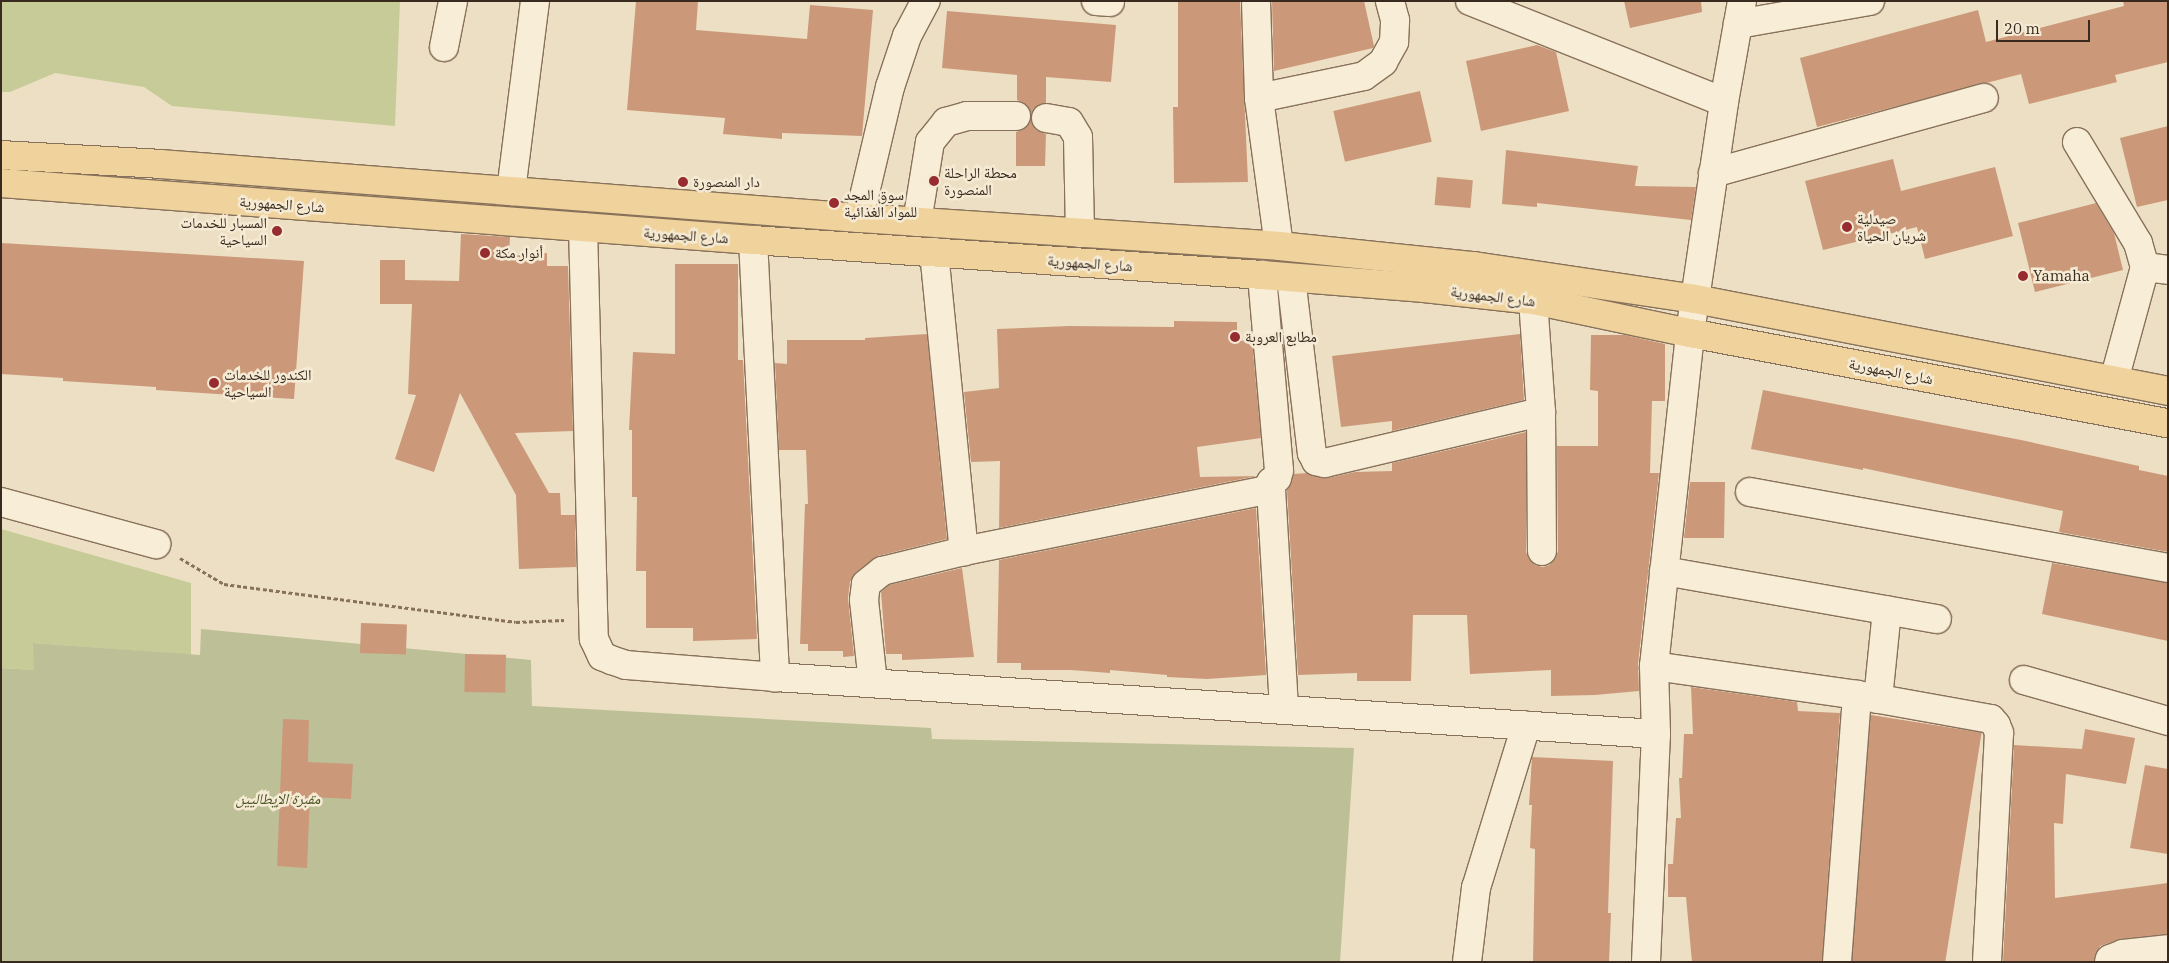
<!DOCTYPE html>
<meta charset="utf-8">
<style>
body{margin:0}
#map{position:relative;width:2169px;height:963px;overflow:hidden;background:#eddfc3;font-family:"IBM Plex Serif","Noto Naskh Arabic",serif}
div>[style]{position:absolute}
.green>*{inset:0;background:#c7cb97}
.cemetery>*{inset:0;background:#bdc097}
.building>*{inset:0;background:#cb997a;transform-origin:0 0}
.path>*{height:3px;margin-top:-1.5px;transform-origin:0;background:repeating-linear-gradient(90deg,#88715a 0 4px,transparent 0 6.5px)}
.roads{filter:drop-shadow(1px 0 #88715a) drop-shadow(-1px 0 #88715a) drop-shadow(0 1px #88715a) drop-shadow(0 -1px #88715a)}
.minor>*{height:28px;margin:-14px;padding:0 14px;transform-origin:14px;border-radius:14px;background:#f8edd7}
.major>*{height:28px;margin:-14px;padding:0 14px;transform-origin:14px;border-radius:14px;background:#f0d39c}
.dots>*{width:14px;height:14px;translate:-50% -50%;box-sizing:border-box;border:2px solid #f5ead3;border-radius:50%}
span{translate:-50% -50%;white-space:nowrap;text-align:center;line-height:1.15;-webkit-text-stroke:5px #f5ead3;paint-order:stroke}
.poi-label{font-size:15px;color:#382a1e}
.left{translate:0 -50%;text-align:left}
.right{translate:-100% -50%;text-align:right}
.street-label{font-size:15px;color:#382a1e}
.park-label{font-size:15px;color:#4a5425;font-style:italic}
.frame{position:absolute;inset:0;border:2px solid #382a1e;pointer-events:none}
.scale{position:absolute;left:1996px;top:20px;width:94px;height:22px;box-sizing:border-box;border:2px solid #382a1e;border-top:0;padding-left:6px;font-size:15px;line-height:18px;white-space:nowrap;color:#382a1e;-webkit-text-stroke:4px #f5ead3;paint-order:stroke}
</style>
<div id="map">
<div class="green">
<i style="clip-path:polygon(1px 1px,400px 1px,395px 126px,172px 106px,144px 87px,55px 73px,10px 92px,1px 92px)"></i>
<i style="clip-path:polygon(1px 529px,191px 583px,191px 655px,34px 643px,34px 670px,1px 668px)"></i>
</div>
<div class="cemetery">
<i style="clip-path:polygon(201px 629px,531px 660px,532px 706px,931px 728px,932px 739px,1354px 748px,1340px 962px,1px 962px,1px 668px,34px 670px,33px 643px,200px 655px)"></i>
</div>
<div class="building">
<i style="clip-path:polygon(636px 1px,698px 1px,696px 30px,807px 39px,810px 5px,873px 10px,862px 136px,782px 133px,782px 139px,723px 134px,725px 118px,627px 110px)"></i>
<i style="clip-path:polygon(1178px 1px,1240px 1px,1248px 182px,1174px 183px,1173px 107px,1178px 107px)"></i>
<i style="clip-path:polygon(1272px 1px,1364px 1px,1374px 46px,1373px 48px,1274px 71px)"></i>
<i style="clip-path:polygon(1624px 1px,1701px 1px,1702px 12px,1630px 28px)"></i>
<i style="clip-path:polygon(2123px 1px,2168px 1px,2168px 62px,2115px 75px,2117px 82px,2029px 104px,2021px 74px,1817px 127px,1800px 58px,1978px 10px,1986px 42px,2124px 6px)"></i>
<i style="clip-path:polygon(947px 11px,1116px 25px,1111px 82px,1046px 77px,1046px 103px,1034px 108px,1031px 114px,1024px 103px,1017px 100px,1017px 75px,942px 68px)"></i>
<i style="clip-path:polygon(1537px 45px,1556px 52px,1569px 111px,1481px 131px,1466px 61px)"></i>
<i style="left:1420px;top:91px;width:52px;height:89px;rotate:77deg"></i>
<i style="clip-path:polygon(1031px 119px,1036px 130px,1046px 134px,1045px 166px,1016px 166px,1016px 132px,1024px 129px)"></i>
<i style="clip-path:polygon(2168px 126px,2168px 200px,2137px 207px,2120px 138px)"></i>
<i style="clip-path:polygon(1506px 150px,1638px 166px,1635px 186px,1696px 187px,1691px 220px,1537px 203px,1537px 207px,1502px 204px)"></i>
<i style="clip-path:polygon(1893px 159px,1901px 191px,1995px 167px,2013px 236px,1925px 259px,1917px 227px,1823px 250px,1805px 181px)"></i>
<i style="left:1437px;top:177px;width:36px;height:28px;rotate:5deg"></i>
<i style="clip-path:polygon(2096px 203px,2114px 233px,2123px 270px,2035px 292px,2018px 223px)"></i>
<i style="clip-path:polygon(461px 234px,510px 237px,509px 256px,547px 253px,547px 266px,568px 266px,573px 431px,515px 433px,549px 493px,560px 493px,561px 515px,575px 515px,576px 567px,519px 569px,516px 495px,460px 393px,434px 472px,395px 459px,416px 395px,408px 394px,412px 304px,380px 304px,380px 260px,405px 260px,405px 280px,459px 281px)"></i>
<i style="clip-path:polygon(1px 243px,304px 261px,294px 399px,156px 390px,156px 387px,63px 381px,63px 378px,1px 374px)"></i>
<i style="clip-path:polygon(675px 264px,738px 264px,738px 360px,743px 360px,757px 639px,693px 641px,693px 628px,646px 628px,646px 571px,636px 571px,637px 497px,632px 497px,632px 430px,629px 430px,633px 352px,675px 354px)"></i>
<i style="clip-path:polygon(1174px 321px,1237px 322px,1237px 341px,1252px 340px,1261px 438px,1197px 447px,1200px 477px,1257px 476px,999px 528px,1000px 461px,971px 462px,964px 392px,999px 388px,997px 329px,1069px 326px,1174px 327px)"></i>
<i style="clip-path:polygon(927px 334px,947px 539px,878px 556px,856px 572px,850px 582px,848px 598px,854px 656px,843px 657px,843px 651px,808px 651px,808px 644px,800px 644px,805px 504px,808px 504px,806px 450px,779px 450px,775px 363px,787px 364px,787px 340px,865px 340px,865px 338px)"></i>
<i style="clip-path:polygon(1520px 334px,1524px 400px,1392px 431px,1392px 421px,1341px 427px,1332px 356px)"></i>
<i style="clip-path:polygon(1591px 335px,1625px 335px,1665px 344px,1665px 401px,1652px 401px,1650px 473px,1659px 473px,1638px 664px,1639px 691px,1595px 695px,1551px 696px,1551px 670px,1470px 674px,1467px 615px,1413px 615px,1411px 681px,1357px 681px,1357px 673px,1298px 675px,1287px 490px,1294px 474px,1307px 473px,1328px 478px,1355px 472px,1392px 471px,1392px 463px,1526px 432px,1526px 552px,1529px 559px,1535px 565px,1543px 567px,1549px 565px,1555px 559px,1558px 551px,1557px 446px,1598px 446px,1598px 391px,1590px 390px)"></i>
<i style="clip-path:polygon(1763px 390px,2021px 440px,2139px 466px,2139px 470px,2168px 476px,2168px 552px,2059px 532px,2063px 511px,1863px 468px,1863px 470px,1751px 449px)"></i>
<i style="clip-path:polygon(1690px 482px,1725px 482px,1724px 538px,1684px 538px)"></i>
<i style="clip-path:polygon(1256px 508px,1266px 675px,1207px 679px,1167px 677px,1167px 675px,1110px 670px,1110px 673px,1071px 670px,1021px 670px,1021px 663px,997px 663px,999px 560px)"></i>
<i style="clip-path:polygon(2052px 563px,2168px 583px,2168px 641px,2042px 614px)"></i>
<i style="clip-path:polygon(962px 568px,974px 657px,902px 660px,902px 654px,886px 654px,881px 592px,889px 585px)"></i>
<i style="left:361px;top:623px;width:46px;height:30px;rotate:2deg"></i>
<i style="left:465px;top:654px;width:41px;height:38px;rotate:1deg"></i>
<i style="clip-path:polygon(1691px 687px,1797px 702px,1798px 711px,1840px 713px,1822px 962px,1692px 962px,1686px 897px,1668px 897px,1668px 864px,1673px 864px,1676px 818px,1681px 818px,1679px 778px,1682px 778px,1684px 734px,1693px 734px)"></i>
<i style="left:1871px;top:715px;width:112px;height:248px;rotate:9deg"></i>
<i style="clip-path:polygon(283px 719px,309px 720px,308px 762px,353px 764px,351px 799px,310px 797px,307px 868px,277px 866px)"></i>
<i style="clip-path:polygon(2085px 729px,2135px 738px,2126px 784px,2066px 774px,2063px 824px,2054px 823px,2055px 898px,2168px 883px,2168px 934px,2121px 939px,2100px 946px,2094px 962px,2003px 962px,2014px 745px,2082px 749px)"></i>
<i style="clip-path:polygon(1532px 757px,1613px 761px,1608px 913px,1611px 913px,1609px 962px,1533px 962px,1535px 849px,1530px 848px,1532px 805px,1529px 805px)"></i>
<i style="clip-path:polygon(2145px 765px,2168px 769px,2168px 854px,2130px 848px)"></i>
</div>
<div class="path">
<i style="left:180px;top:558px;width:51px;rotate:30.6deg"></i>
<i style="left:224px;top:584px;width:294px;rotate:7.4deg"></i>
<i style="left:516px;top:622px;width:48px;rotate:-2.4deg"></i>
</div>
<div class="roads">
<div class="minor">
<i style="left:1096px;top:1px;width:14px;rotate:4deg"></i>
<i style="left:1256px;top:1px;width:97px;rotate:88.2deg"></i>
<i style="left:1259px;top:98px;width:149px;rotate:82.3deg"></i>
<i style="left:1470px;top:1px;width:273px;rotate:21.7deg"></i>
<i style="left:1738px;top:24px;width:134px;rotate:-9.9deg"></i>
<i style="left:444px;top:47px;width:47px;rotate:-78.9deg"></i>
<i style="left:1259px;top:98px;width:107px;rotate:-11.8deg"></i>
<i style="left:1364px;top:76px;width:24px;rotate:-36deg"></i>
<i style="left:1383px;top:62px;width:23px;rotate:-61deg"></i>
<i style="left:1394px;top:42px;width:22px;rotate:-87deg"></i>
<i style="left:1395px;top:20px;width:20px;rotate:-105deg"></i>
<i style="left:1046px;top:118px;width:23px;rotate:10deg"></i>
<i style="left:1069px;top:122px;width:17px;rotate:59deg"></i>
<i style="left:1078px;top:137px;width:96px;rotate:88.8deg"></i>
<i style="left:2077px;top:142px;width:118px;rotate:58.9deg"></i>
<i style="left:2138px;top:243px;width:25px;rotate:74deg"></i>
<i style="left:2145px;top:267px;width:117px;rotate:105.3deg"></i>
<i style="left:1713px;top:173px;width:281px;rotate:-15.5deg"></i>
<i style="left:511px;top:191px;width:192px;rotate:-82.8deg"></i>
<i style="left:859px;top:218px;width:135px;rotate:-76.7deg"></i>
<i style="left:890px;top:87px;width:54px;rotate:-71.6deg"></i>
<i style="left:907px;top:36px;width:40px;rotate:-62deg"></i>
<i style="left:917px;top:222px;width:81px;rotate:-80.8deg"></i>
<i style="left:930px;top:142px;width:26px;rotate:-51deg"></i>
<i style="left:946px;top:122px;width:22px;rotate:-16deg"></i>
<i style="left:967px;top:116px;width:49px"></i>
<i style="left:583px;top:227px;width:412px;rotate:88.5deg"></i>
<i style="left:594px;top:639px;width:19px;rotate:65deg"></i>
<i style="left:602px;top:656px;width:10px;rotate:24deg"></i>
<i style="left:611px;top:660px;width:16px;rotate:18deg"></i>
<i style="left:626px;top:665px;width:149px;rotate:4.6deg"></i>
<i style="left:775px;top:677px;width:883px;rotate:3.7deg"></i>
<i style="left:753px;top:240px;width:438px;rotate:87.1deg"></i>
<i style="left:934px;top:252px;width:301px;rotate:84.3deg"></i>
<i style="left:2145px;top:267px;width:23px;rotate:7deg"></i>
<i style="left:1291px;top:278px;width:176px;rotate:83.2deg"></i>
<i style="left:1312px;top:453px;width:9px;rotate:63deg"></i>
<i style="left:1316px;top:461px;width:9px;rotate:13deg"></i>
<i style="left:1325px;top:463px;width:222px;rotate:-13.3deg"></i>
<i style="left:1533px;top:300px;width:112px;rotate:85.9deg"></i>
<i style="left:1541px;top:412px;width:139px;rotate:89.6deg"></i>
<i style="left:1271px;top:489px;width:221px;rotate:86.6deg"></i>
<i style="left:1750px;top:492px;width:425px;rotate:10.3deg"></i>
<i style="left:1px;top:502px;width:161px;rotate:15.2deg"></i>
<i style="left:1664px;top:571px;width:277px;rotate:10deg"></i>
<i style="left:1654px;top:666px;width:205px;rotate:8.1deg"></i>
<i style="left:1857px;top:695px;width:136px;rotate:10.2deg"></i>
<i style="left:1991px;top:719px;width:8px;rotate:50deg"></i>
<i style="left:1996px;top:725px;width:9px;rotate:69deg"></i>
<i style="left:1999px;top:733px;width:229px;rotate:93deg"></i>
<i style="left:2024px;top:680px;width:150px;rotate:15.9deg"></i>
<i style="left:873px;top:683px;width:83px;rotate:-96.2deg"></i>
<i style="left:864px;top:600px;width:16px;rotate:-83deg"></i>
<i style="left:866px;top:584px;width:21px;rotate:-39deg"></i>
<i style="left:882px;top:571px;width:84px;rotate:-13.7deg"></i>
<i style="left:964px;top:551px;width:313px;rotate:-11.4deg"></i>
<i style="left:1271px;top:489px;width:7px;rotate:-90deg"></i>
<i style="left:1271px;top:482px;width:7px;rotate:-34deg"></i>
<i style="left:1277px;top:478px;width:8px;rotate:-76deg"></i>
<i style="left:1279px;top:470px;width:196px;rotate:-95deg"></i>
<i style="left:1878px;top:699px;width:89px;rotate:-84.2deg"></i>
<i style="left:1467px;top:962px;width:75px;rotate:-83.1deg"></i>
<i style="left:1476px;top:888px;width:170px;rotate:-72.9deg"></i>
<i style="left:1646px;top:962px;width:228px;rotate:-87.5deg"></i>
<i style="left:1656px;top:734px;width:68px;rotate:-91.7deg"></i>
<i style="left:1654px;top:666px;width:335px;rotate:-83.8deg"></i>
<i style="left:1690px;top:333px;width:233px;rotate:-81.6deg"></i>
<i style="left:1724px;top:102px;width:103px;rotate:-79.9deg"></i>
<i style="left:1837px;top:962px;width:268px;rotate:-85.7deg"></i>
<i style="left:2109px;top:962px;width:3px;rotate:-72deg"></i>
<i style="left:2110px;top:959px;width:14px;rotate:-21deg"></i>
<i style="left:2123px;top:954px;width:45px;rotate:-6.3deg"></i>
</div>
<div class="major">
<i style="left:1px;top:155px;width:159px;rotate:3.2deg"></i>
<i style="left:160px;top:164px;width:701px;rotate:4.42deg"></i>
<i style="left:859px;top:218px;width:421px;rotate:3.8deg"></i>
<i style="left:1279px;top:246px;width:196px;rotate:5.9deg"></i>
<i style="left:1474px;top:266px;width:223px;rotate:8.5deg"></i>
<i style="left:1695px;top:299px;width:482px;rotate:11deg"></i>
<i style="left:1px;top:183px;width:754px;rotate:4.33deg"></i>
<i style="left:753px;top:240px;width:510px;rotate:3.93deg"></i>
<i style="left:1262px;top:275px;width:163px;rotate:4.6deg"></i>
<i style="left:1424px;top:288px;width:110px;rotate:6.3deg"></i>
<i style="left:1533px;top:300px;width:160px;rotate:11.9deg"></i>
<i style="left:1690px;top:333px;width:486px;rotate:10.7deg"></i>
</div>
</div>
<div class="dots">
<i style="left:934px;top:181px;background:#962b30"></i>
<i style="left:683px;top:182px;background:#962b30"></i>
<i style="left:834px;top:203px;background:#962b30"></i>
<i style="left:1847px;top:227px;background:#962b30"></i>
<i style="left:277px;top:231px;background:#962b30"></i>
<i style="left:485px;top:253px;background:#962b30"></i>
<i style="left:2023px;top:276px;background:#962b30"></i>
<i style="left:1235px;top:337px;background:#962b30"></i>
<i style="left:214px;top:383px;background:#962b30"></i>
</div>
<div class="poi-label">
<span class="left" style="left:944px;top:181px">محطة الراحلة<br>المنصورة</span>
<span class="left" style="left:693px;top:182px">دار المنصورة</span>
<span class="left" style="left:844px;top:203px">سوق المجد<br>للمواد الغذائية</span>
<span class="left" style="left:1857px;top:227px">صيدلية<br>شريان الحياة</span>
<span class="right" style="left:267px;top:231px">المسبار للخدمات<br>السياحية</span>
<span class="left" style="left:495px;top:253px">أنوار مكة</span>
<span class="left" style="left:2033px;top:276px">Yamaha</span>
<span class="left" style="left:1245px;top:337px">مطابع العروبة</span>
<span class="left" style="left:224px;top:383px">الكندور للخدمات<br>السياحية</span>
</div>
<div class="street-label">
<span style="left:282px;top:204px;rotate:4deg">شارع الجمهورية</span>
<span style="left:686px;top:235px;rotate:4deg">شارع الجمهورية</span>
<span style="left:1090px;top:263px;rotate:4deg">شارع الجمهورية</span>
<span style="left:1493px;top:296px;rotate:7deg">شارع الجمهورية</span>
<span style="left:1891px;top:371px;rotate:11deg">شارع الجمهورية</span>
</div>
<div class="park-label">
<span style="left:278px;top:799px">مقبرة الإيطاليين</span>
</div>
<div class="frame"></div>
<div class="scale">20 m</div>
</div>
